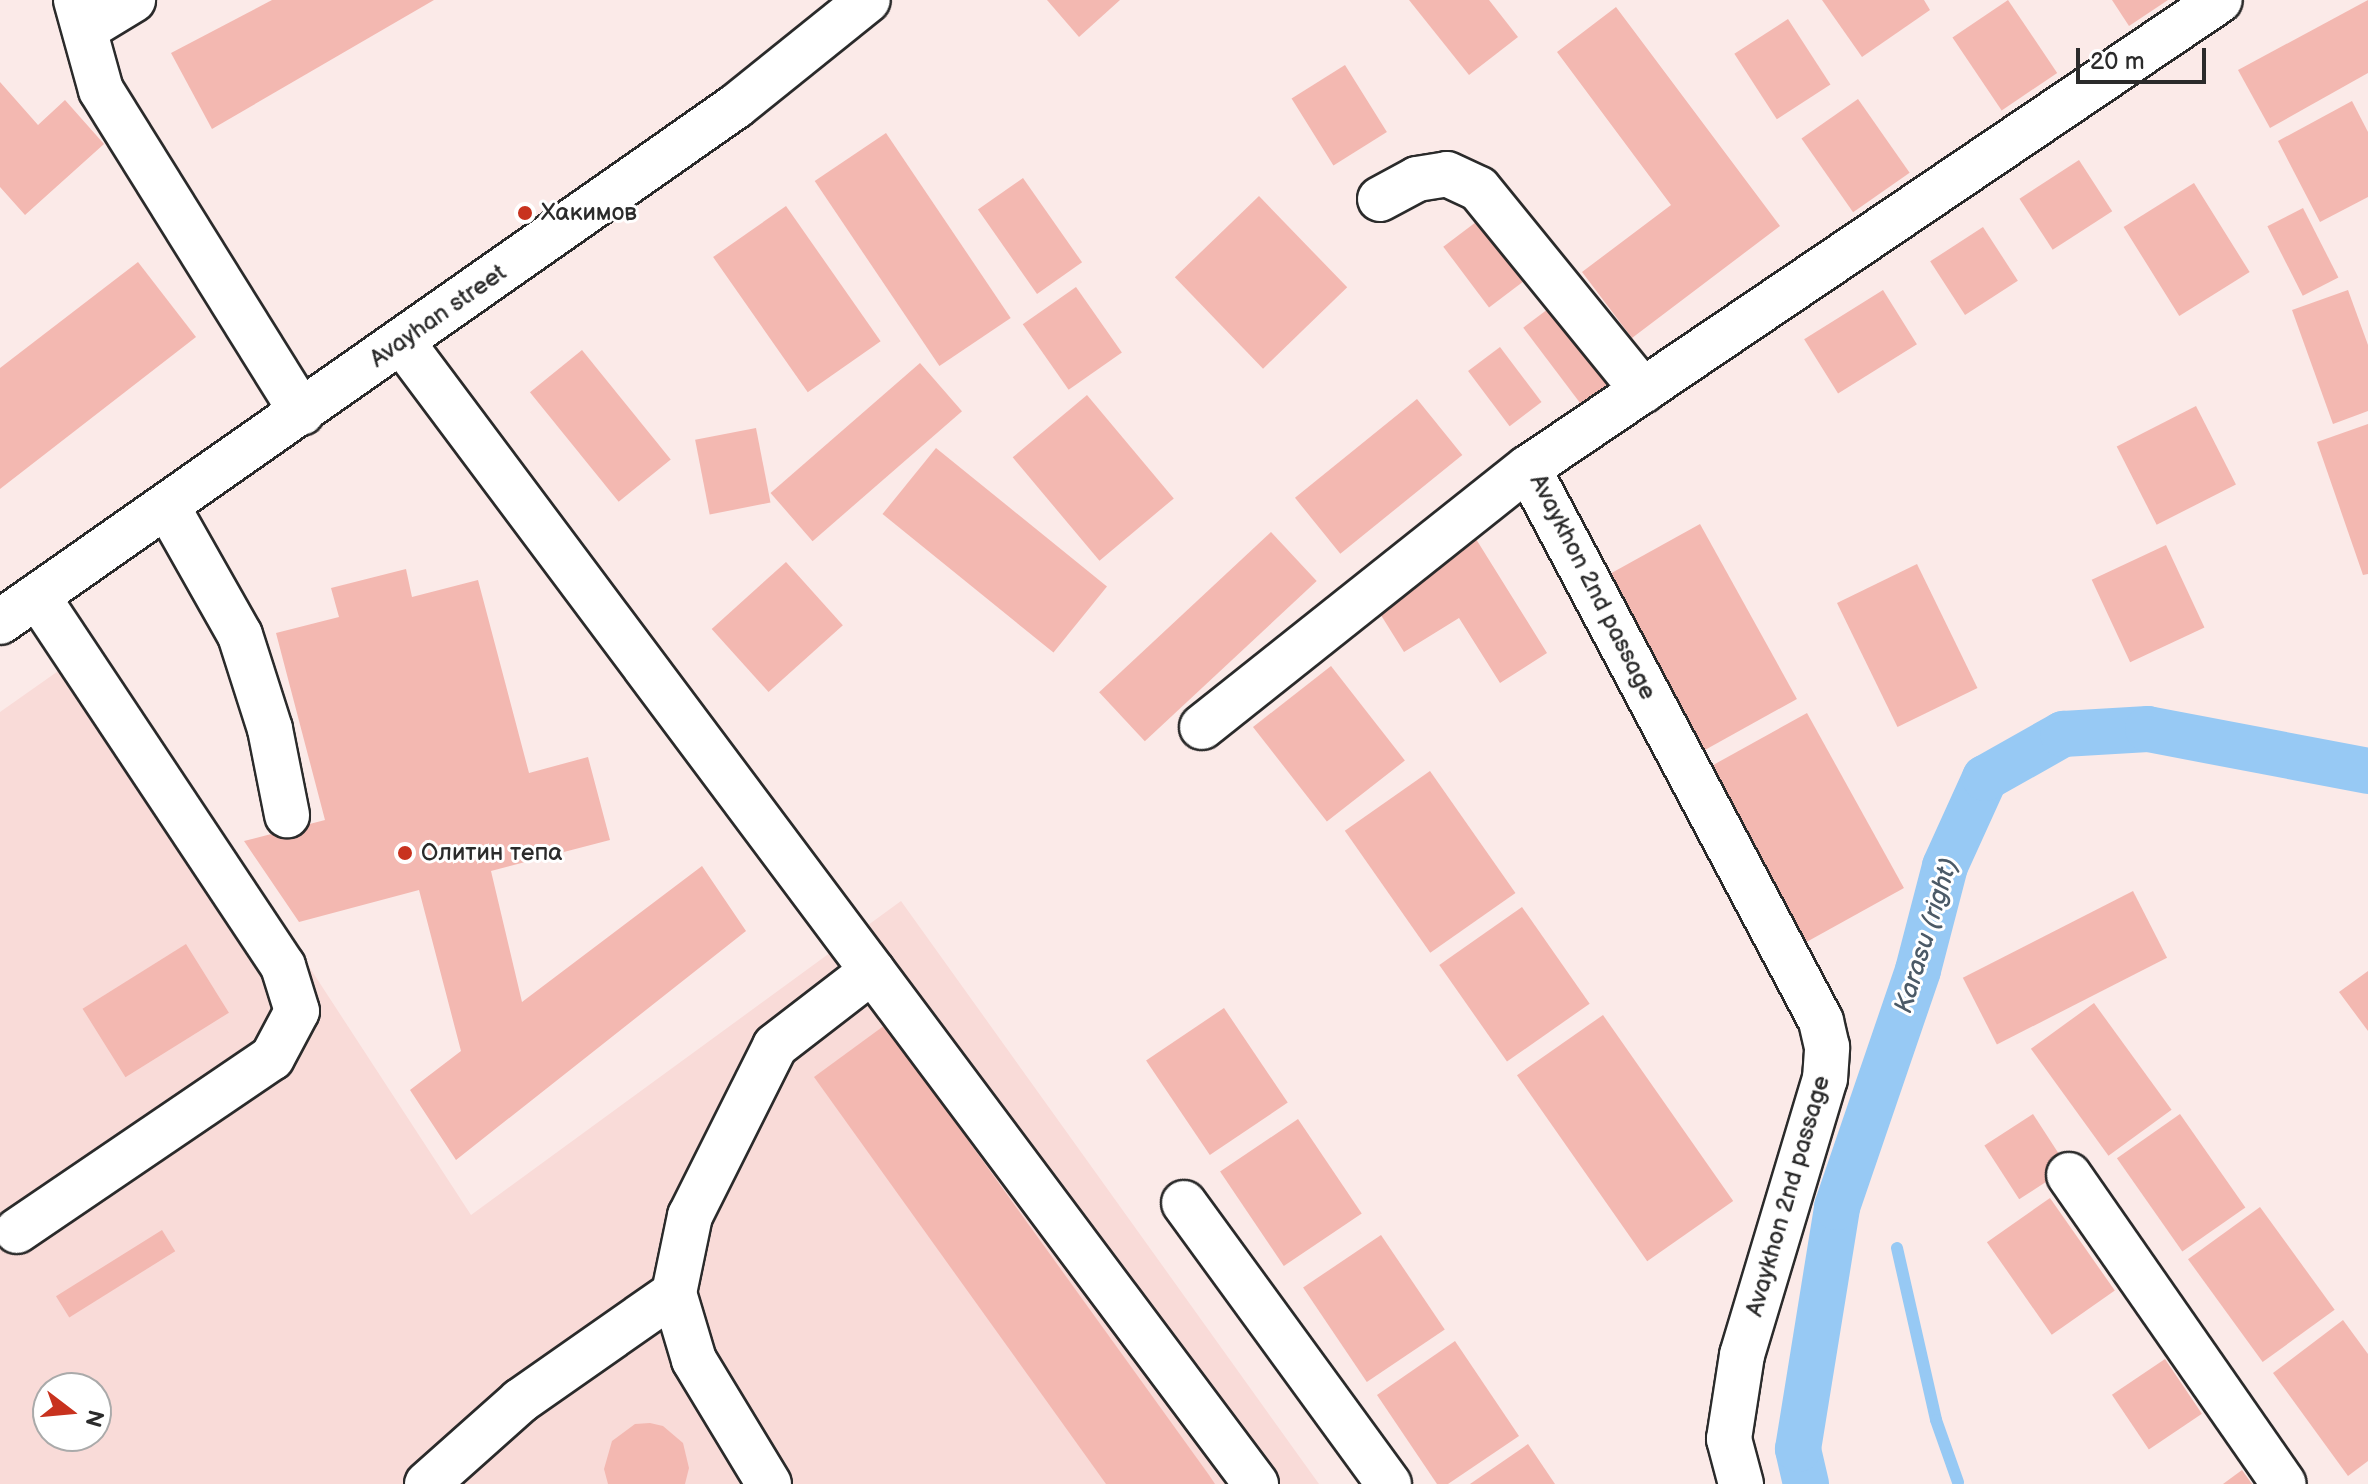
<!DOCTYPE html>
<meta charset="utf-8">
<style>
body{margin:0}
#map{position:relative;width:2368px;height:1484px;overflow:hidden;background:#fbeae8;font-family:"Balsamiq Sans",sans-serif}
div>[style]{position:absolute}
.built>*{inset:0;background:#f9dbd8}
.stream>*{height:12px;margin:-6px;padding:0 6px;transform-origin:6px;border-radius:6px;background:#97c9f4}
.canal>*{height:46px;margin:-23px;padding:0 23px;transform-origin:23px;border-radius:23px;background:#97c9f4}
.building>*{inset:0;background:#f3b8b1;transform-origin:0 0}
.roads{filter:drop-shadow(2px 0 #2b2b2b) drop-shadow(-2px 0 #2b2b2b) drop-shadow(0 2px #2b2b2b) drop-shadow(0 -2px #2b2b2b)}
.minor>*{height:44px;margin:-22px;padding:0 22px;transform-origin:22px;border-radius:22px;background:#fff}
.dots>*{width:22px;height:22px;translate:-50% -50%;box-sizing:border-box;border:4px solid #fff;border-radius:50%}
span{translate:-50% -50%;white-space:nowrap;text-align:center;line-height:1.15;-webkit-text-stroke:6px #fff;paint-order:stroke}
.poi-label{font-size:24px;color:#2b2b2b}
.left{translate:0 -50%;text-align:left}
.street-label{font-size:24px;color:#2b2b2b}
.water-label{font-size:26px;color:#4b5a67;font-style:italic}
.north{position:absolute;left:32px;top:1372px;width:80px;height:80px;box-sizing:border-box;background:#fff;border:2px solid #aaa;border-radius:50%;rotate:106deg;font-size:22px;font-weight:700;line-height:32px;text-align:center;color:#2b2b2b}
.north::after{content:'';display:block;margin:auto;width:28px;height:36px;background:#c8321e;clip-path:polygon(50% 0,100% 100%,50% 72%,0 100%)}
.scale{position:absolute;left:2076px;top:48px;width:130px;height:36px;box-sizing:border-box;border:4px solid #2b2b2b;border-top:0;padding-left:10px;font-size:24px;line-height:28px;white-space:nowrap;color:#2b2b2b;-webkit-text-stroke:6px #fff;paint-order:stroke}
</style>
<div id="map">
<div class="built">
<i style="clip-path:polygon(evenodd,98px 643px,471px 1215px,901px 901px,1319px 1484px,0 1484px,0 712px,98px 643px,48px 1388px,96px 1388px,96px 1436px,48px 1436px,48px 1388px)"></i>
</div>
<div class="stream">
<i style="left:1897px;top:1248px;width:176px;rotate:77.2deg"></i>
<i style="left:1936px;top:1420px;width:66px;rotate:70.5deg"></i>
</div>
<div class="canal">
<i style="left:1806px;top:1484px;width:36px;rotate:-103deg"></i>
<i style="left:1798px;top:1449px;width:245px;rotate:-80.8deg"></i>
<i style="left:1837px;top:1207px;width:250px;rotate:-71.1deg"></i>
<i style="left:1918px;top:970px;width:107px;rotate:-75.4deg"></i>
<i style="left:1945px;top:866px;width:97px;rotate:-65.6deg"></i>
<i style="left:1985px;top:778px;width:90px;rotate:-29.4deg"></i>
<i style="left:2063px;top:734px;width:85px;rotate:-3.4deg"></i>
<i style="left:2148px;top:729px;width:224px;rotate:10.8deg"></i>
</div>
<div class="building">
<i style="clip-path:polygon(272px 0,434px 0,212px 129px,171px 53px)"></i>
<i style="clip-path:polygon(1047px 0,1120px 0,1079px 37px)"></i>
<i style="clip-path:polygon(1409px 0,1489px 0,1518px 37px,1469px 75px)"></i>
<i style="clip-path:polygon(1822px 0,1924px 0,1930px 10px,1862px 57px)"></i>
<i style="left:2008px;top:0;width:88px;height:67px;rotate:56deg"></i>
<i style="clip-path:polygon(2112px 0,2168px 0,2129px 26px)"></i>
<i style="clip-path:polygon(2368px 0,2368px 73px,2270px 128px,2238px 70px)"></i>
<i style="clip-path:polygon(1616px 7px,1780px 226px,1632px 338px,1582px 272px,1671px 205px,1557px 52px)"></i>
<i style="left:1788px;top:19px;width:78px;height:64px;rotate:57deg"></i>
<i style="left:1345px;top:65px;width:79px;height:63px;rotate:58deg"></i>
<i style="clip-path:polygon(0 82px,38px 125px,65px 100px,104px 144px,25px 215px,0 187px)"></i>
<i style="left:1858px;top:99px;width:90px;height:69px;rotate:55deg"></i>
<i style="clip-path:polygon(2352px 101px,2368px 132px,2368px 197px,2320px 222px,2278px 141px)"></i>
<i style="left:886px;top:133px;width:223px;height:86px;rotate:56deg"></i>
<i style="left:2079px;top:160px;width:61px;height:71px;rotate:57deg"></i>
<i style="left:1023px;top:178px;width:103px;height:55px;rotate:55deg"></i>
<i style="left:2194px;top:183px;width:105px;height:83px;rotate:58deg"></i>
<i style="left:1259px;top:196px;width:127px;height:117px;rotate:46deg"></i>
<i style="left:786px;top:206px;width:165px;height:89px;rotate:55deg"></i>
<i style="left:2303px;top:208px;width:78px;height:40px;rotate:63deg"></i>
<i style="left:1484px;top:216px;width:76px;height:51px;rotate:53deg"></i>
<i style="left:1983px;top:227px;width:64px;height:63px;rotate:57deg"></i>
<i style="clip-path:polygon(138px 262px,196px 337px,0 489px,0 368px)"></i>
<i style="left:1076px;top:287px;width:80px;height:65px;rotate:55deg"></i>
<i style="left:1883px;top:290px;width:64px;height:93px;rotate:58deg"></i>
<i style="clip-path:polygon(2348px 290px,2368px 345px,2368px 411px,2333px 424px,2292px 310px)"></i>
<i style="left:1556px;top:303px;width:96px;height:41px;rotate:53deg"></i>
<i style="left:1500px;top:347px;width:69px;height:40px;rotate:53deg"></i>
<i style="left:582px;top:350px;width:141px;height:67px;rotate:51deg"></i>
<i style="left:920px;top:363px;width:64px;height:198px;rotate:49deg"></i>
<i style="left:1087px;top:395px;width:135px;height:97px;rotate:50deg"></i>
<i style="left:1417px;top:399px;width:72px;height:157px;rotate:51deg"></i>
<i style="left:2196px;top:406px;width:88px;height:89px;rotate:63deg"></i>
<i style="clip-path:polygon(2368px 424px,2368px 574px,2363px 575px,2317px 442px)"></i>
<i style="left:756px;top:428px;width:76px;height:62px;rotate:79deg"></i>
<i style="left:936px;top:448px;width:220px;height:85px;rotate:39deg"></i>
<i style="left:1700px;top:524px;width:200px;height:113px;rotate:61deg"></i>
<i style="left:1271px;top:532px;width:67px;height:235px;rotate:47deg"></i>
<i style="clip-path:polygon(1476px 539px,1547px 653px,1500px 683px,1459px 618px,1404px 652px,1374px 604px)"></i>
<i style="left:2166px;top:545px;width:91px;height:82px;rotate:65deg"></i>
<i style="left:786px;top:562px;width:85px;height:100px;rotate:48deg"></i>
<i style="left:1917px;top:564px;width:138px;height:89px;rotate:64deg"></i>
<i style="clip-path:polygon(406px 569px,412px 597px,478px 580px,529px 773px,588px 757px,610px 840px,491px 871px,522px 1002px,702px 866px,746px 931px,456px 1160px,410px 1090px,461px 1051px,419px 890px,299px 922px,244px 841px,325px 820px,276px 633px,339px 617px,331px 588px)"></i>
<i style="left:1331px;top:666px;width:120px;height:99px;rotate:52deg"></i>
<i style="left:1807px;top:713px;width:200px;height:114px;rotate:61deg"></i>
<i style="left:1430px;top:771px;width:149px;height:104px;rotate:55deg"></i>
<i style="left:2133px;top:891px;width:75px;height:191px;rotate:63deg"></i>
<i style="left:1522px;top:907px;width:118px;height:101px;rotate:55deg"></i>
<i style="left:186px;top:944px;width:81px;height:122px;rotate:58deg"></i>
<i style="clip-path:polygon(2368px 971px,2368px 1031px,2339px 992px)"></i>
<i style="left:2094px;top:1003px;width:132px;height:78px;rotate:54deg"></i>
<i style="left:1224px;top:1008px;width:114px;height:94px;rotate:56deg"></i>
<i style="left:1603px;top:1015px;width:227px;height:105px;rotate:55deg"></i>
<i style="clip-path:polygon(885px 1025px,1209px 1475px,1215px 1484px,1106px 1484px,814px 1077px)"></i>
<i style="left:2033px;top:1114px;width:64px;height:58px;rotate:57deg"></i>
<i style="left:2180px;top:1114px;width:114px;height:77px;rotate:55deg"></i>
<i style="left:1298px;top:1119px;width:114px;height:94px;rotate:56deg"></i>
<i style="left:2050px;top:1198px;width:113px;height:77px;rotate:55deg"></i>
<i style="left:2260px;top:1207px;width:127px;height:89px;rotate:54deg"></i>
<i style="left:162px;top:1230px;width:25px;height:125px;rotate:58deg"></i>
<i style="left:1381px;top:1235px;width:114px;height:94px;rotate:56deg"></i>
<i style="clip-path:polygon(2343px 1320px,2368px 1354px,2368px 1461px,2348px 1476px,2273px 1373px)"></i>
<i style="clip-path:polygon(1455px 1341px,1519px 1436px,1448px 1484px,1437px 1484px,1377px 1395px)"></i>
<i style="left:2165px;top:1359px;width:66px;height:64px;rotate:56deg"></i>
<i style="clip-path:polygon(650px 1423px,663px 1426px,683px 1443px,689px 1468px,685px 1484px,608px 1484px,604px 1469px,612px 1441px,635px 1424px)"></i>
<i style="clip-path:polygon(1528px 1444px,1555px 1484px,1470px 1484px)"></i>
<i style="clip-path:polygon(2242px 1470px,2252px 1484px,2223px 1484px)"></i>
</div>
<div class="roads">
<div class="minor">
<i style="left:76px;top:0;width:93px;rotate:74.5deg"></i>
<i style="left:101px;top:90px;width:380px;rotate:58.1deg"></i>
<i style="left:87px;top:28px;width:54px;rotate:-31.3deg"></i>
<i style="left:1380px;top:199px;width:42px;rotate:-28.4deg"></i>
<i style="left:1417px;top:179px;width:30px;rotate:-9deg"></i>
<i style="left:1447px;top:174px;width:35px;rotate:25deg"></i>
<i style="left:1479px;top:189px;width:260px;rotate:50.9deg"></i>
<i style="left:402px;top:342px;width:1426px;rotate:53.21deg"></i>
<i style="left:167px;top:506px;width:148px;rotate:60.5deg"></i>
<i style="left:240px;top:635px;width:99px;rotate:72.3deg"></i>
<i style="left:270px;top:729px;width:88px;rotate:78.8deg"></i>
<i style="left:0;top:622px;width:899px;rotate:-35.03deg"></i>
<i style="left:736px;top:106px;width:169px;rotate:-38.8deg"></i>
<i style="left:1202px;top:727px;width:416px;rotate:-38.5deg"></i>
<i style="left:2069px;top:1175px;width:376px;rotate:55.2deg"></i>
<i style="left:1184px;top:1203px;width:348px;rotate:53.9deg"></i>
<i style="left:17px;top:1231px;width:308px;rotate:-34.2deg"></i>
<i style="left:272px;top:1058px;width:53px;rotate:-62deg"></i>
<i style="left:297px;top:1011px;width:47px;rotate:-107.3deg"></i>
<i style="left:283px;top:966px;width:444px;rotate:-123.6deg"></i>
<i style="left:427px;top:1484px;width:125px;rotate:-41.7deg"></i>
<i style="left:520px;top:1401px;width:188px;rotate:-35deg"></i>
<i style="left:769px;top:1484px;width:145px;rotate:-121.2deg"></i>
<i style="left:694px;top:1360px;width:70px;rotate:-106.6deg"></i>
<i style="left:674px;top:1293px;width:79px;rotate:-78.3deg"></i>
<i style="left:690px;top:1216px;width:190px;rotate:-63.4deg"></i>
<i style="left:775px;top:1046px;width:123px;rotate:-37.7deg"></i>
<i style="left:1741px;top:1484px;width:47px;rotate:-104.9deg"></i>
<i style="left:1729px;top:1439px;width:85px;rotate:-81.2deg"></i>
<i style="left:1742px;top:1355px;width:288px;rotate:-73.3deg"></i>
<i style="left:1825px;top:1079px;width:32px;rotate:-86deg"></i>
<i style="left:1827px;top:1047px;width:27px;rotate:-103deg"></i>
<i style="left:1821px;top:1021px;width:626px;rotate:-117.92deg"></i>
<i style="left:1528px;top:468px;width:835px;rotate:-34.07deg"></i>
</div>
</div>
<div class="dots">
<i style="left:525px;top:213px;background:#c8321e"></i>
<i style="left:405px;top:853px;background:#c8321e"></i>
</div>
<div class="poi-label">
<span class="left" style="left:541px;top:213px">Хакимов</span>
<span class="left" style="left:421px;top:853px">Олитин тепа</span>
</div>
<div class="street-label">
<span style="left:438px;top:316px;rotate:-35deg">Avayhan street</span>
<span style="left:1593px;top:587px;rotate:63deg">Avaykhon 2nd passage</span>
<span style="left:1788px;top:1196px;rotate:-74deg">Avaykhon 2nd passage</span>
</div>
<div class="water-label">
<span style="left:1927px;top:936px;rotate:-73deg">Karasu (right)</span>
</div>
<div class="north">N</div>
<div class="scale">20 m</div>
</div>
